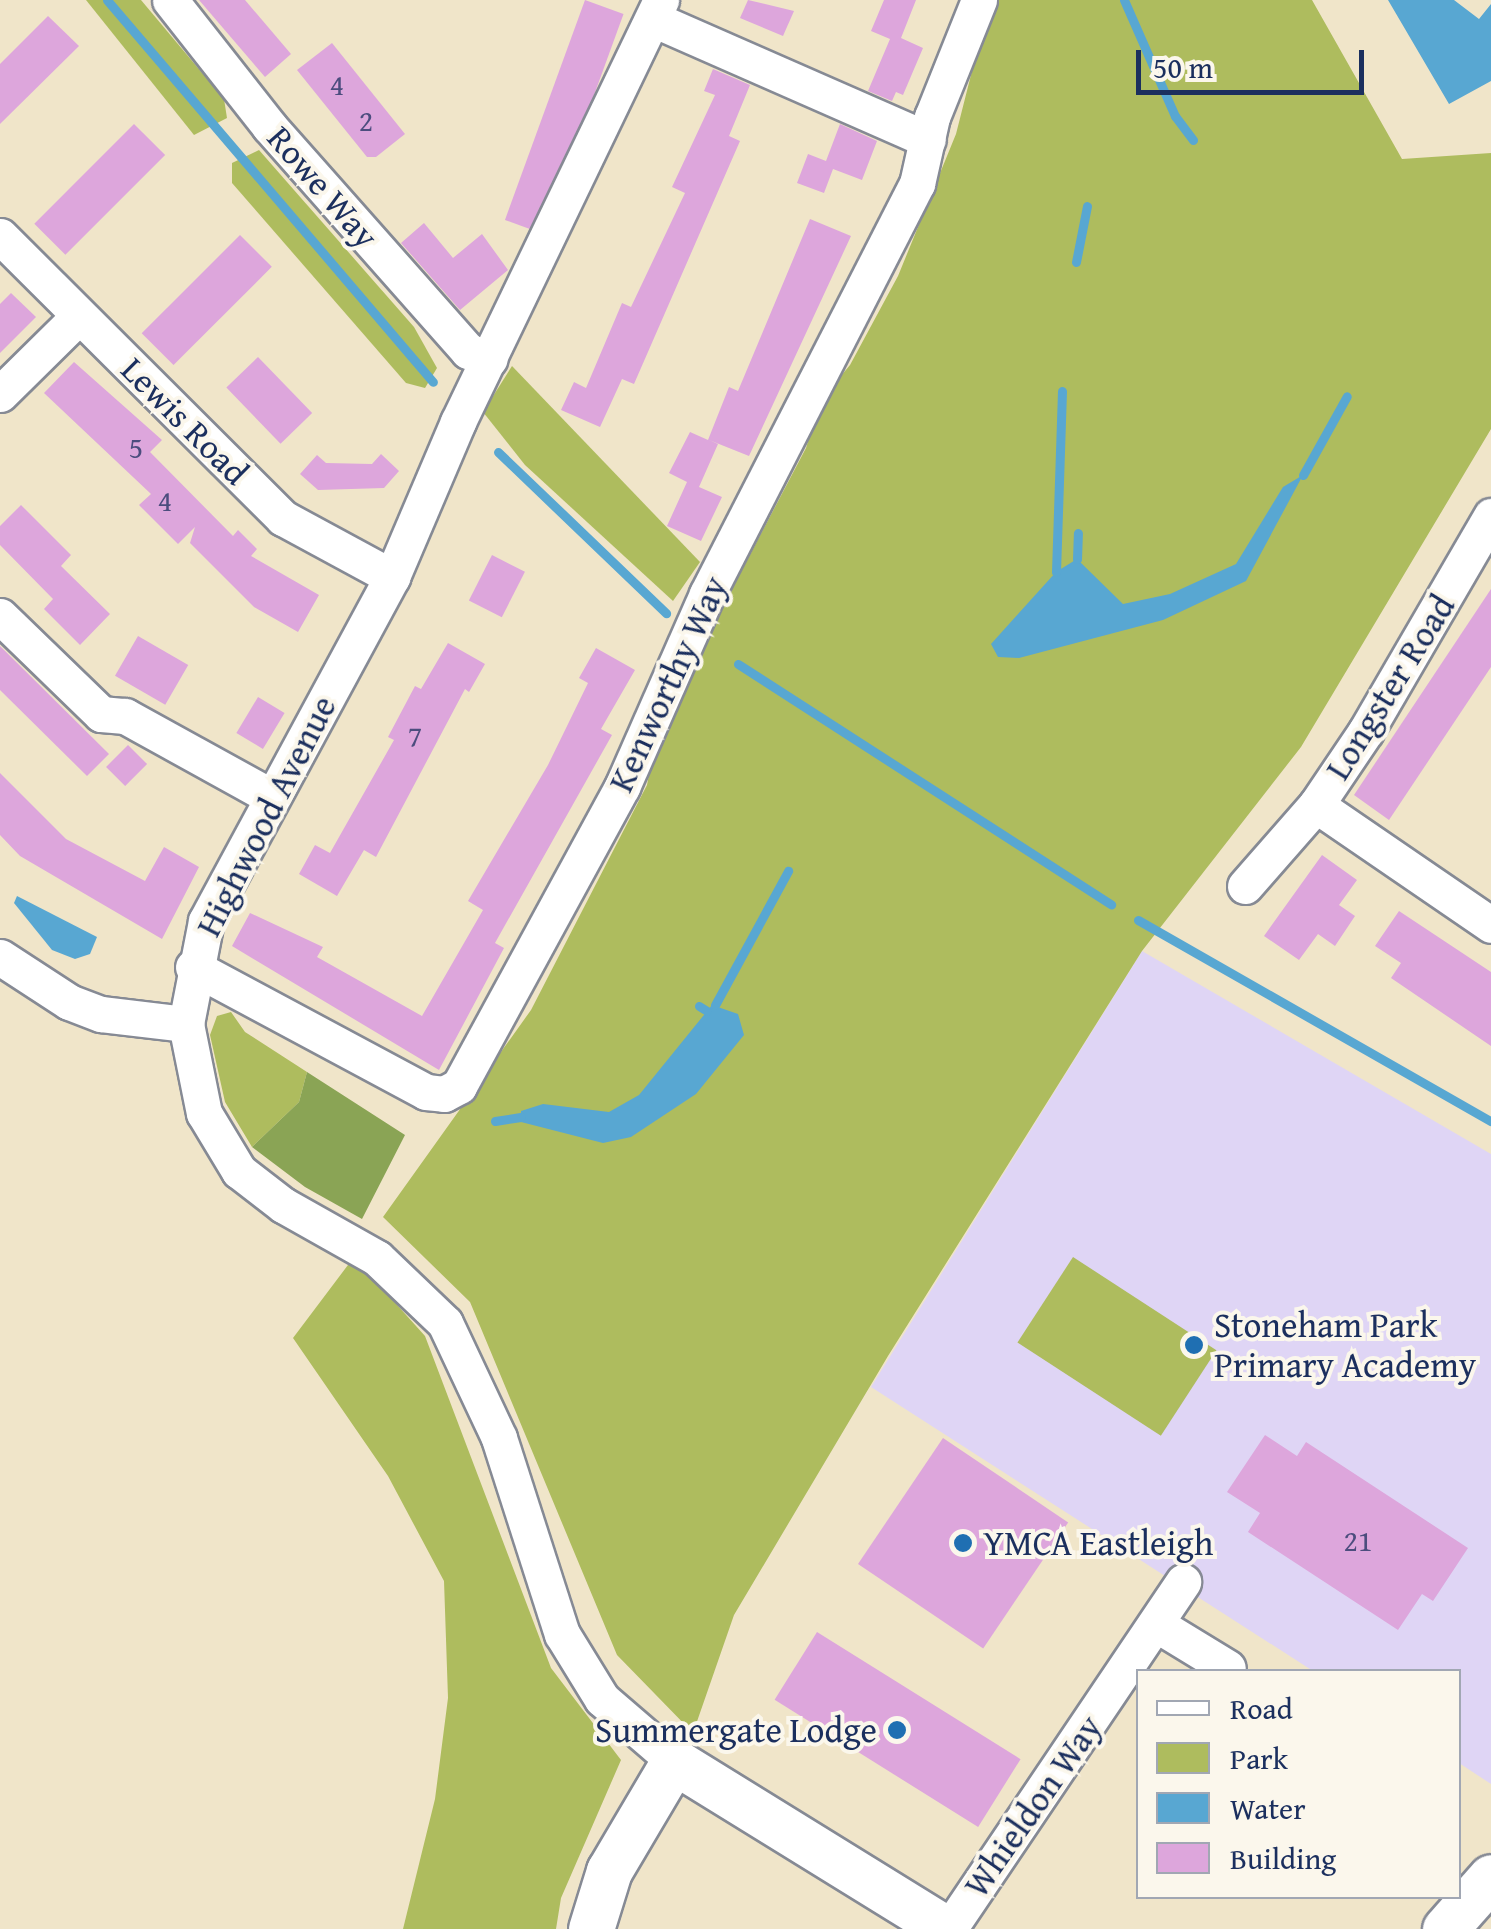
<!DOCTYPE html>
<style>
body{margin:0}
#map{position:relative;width:1491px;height:1929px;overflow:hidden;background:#f0e5c9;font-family:"Gentium Book Plus",serif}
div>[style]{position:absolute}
.built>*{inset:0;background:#dfd5f5}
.green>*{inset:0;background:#aebc5e;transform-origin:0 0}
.forest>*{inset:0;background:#8aa455}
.water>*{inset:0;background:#58a7d2}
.stream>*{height:9px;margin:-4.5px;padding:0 4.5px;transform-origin:4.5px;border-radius:4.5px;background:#58a7d2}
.building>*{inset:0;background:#dda6dc;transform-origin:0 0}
.roads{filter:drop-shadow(2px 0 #868a94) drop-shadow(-2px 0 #868a94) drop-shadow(0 2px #868a94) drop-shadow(0 -2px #868a94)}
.minor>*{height:35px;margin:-17.5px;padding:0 17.5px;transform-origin:17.5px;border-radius:17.5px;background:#fff}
.tertiary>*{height:45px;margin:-22.5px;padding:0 22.5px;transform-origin:22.5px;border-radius:22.5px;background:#fff}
.dots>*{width:28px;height:28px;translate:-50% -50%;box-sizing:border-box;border:5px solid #fbf7ec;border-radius:50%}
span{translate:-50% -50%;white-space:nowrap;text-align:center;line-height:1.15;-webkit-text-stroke:8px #fbf7ec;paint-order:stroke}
.number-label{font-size:30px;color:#4c4d7e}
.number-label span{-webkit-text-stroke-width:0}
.street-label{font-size:35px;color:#1b2f5e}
.poi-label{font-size:35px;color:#1b2f5e}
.left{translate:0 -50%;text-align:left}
.right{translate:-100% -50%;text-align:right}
.legend{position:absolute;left:1136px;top:1669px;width:325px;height:230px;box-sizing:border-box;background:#fbf7ec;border:2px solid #a1a7b3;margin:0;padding:12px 18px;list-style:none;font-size:30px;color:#1b2f5e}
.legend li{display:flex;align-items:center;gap:20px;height:50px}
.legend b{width:50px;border:2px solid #a1a7b3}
.scale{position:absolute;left:1136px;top:50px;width:228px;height:45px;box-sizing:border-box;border:5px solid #1b2f5e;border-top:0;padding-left:12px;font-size:30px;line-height:35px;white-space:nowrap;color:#1b2f5e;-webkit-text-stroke:8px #fbf7ec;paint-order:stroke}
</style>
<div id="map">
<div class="built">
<i style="clip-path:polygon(1142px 951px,1491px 1154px,1491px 1784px,1459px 1763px,1458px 1672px,1313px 1671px,871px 1387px)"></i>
</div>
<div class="green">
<i style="clip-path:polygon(86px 0,141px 0,224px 99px,227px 118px,194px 135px)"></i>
<i style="clip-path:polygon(990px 0,1312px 0,1402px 159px,1491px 153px,1491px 429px,1301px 747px,1142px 951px,888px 1356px,734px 1615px,693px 1733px,617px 1655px,470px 1302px,383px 1217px,531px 1010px,647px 785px,657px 732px,806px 448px,820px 401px,850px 365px,898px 276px,956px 134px)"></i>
<i style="clip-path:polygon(259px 150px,414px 327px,437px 368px,425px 388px,406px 383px,232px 183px,232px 163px)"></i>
<i style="clip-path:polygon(512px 366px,700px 562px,673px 601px,525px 465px,483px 412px)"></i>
<i style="clip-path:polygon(231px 1012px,245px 1032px,307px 1072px,299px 1102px,252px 1147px,225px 1102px,210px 1035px,217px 1016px)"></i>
<i style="clip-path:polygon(354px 1257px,425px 1336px,551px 1668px,621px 1760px,561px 1898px,556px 1929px,403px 1929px,435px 1799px,448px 1698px,444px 1581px,388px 1476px,293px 1338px)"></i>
<i style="left:1073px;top:1257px;width:171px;height:102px;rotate:33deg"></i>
</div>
<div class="forest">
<i style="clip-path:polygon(307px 1072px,405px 1135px,362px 1219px,305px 1187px,252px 1147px,299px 1102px)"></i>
</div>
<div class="water">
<i style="clip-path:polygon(1388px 0,1454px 0,1479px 19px,1491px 4px,1491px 81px,1449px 104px)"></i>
<i style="clip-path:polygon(1303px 475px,1246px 581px,1163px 620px,1019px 658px,998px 657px,991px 644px,1056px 572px,1077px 559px,1123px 604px,1170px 594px,1236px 564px,1283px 487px)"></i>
<i style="clip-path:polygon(17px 896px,97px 937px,90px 954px,75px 959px,52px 950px,14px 903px)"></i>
<i style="clip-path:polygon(712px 1005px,738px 1014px,744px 1035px,696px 1094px,631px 1137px,603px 1143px,521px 1122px,521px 1111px,543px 1104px,609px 1112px,639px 1095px)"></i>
</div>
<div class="stream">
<i style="left:107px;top:0;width:502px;rotate:49.52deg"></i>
<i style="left:1124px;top:0;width:127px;rotate:66.3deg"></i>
<i style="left:1175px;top:116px;width:30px;rotate:53deg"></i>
<i style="left:1076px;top:262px;width:57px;rotate:-78.9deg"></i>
<i style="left:498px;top:452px;width:233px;rotate:43.8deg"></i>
<i style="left:1303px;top:475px;width:90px;rotate:-60.9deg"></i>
<i style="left:1077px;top:559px;width:26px;rotate:-88deg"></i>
<i style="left:1056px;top:572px;width:181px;rotate:-88.1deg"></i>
<i style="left:738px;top:664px;width:444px;rotate:32.8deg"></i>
<i style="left:1138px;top:920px;width:406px;rotate:29.7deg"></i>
<i style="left:715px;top:1005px;width:153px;rotate:-61.4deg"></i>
<i style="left:699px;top:1006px;width:9px;rotate:32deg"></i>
<i style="left:495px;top:1121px;width:26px;rotate:-9deg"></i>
</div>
<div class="building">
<i style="clip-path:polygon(199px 0,245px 0,291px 54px,265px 77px)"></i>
<i style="left:585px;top:0;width:41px;height:234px;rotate:20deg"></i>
<i style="clip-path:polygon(748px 0,794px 11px,783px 36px,740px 18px)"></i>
<i style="clip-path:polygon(884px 0,916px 0,901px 38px,923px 48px,903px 95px,896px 92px,892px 101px,868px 91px,890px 39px,871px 31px)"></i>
<i style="clip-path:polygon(48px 16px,79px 46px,0 124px,0 64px)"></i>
<i style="clip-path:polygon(332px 43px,405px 134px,376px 157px,367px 157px,297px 70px)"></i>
<i style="clip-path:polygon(713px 69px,750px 85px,729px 136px,740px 141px,634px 384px,622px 379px,600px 427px,561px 410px,574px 382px,586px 388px,622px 303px,631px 307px,685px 193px,672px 187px,715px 95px,704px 91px)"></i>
<i style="left:134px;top:124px;width:44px;height:141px;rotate:45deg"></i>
<i style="clip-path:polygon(840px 124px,877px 141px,862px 180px,833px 169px,824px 193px,797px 183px,808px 154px,826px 161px)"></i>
<i style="clip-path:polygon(810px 219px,851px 236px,749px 456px,709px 440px,718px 444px,699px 487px,722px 497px,701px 541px,667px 526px,687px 482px,669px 473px,690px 432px,708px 440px,729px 387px,738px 391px)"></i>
<i style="clip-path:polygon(424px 223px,453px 258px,482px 234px,508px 270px,460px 310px,401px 243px)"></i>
<i style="left:240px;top:235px;width:45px;height:139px;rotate:45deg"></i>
<i style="clip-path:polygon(11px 293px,36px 317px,0 353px,0 304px)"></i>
<i style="left:258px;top:357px;width:78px;height:44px;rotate:46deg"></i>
<i style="clip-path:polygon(74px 362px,162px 440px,150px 452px,233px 536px,238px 530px,257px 549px,251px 556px,319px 595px,298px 632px,254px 607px,190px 543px,195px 527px,178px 544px,139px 505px,151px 494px,44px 393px)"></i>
<i style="clip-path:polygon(381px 454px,399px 471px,384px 488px,318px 490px,300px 474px,317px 455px,326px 463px,372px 464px)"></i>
<i style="clip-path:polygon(21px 505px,71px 555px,61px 566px,110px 614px,80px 645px,44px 609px,53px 599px,0 545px,0 526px)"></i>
<i style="left:492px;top:555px;width:37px;height:51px;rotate:27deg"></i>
<i style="clip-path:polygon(1491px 589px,1491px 667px,1389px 820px,1354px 795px)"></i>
<i style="left:138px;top:636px;width:58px;height:46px;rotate:30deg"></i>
<i style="clip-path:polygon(448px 643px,485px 664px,469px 692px,465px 689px,376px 857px,364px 850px,337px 896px,299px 874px,315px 845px,330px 853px,394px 740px,388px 737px,415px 686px,421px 689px)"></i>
<i style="clip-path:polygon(0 646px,109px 754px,87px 776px,0 690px)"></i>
<i style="clip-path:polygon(596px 648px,635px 670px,601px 729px,612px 735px,495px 943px,504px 948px,439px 1070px,232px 946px,250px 913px,323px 947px,317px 957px,422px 1016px,483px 910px,468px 901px,548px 765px,588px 683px,579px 678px)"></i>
<i style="left:258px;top:697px;width:31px;height:42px;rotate:31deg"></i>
<i style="left:128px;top:745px;width:27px;height:31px;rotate:45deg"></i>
<i style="clip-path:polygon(0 773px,66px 839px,145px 881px,164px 847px,199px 867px,162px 939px,20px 856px,0 835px)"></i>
<i style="clip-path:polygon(1322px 855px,1357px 880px,1339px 905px,1355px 916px,1335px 946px,1318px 934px,1299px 960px,1264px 936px)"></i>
<i style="clip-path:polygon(1399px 911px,1491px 972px,1491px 1046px,1391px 978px,1401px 963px,1375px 946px)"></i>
<i style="clip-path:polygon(1265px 1435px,1297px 1456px,1306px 1442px,1468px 1548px,1433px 1601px,1422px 1594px,1398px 1630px,1248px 1532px,1260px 1513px,1227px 1492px)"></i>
<i style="left:943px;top:1438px;width:151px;height:152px;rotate:34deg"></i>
<i style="left:817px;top:1632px;width:240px;height:80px;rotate:32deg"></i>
</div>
<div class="roads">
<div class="minor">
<i style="left:170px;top:0;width:160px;rotate:51.8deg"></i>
<i style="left:269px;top:126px;width:300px;rotate:48.5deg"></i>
<i style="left:468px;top:351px;width:23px;rotate:20deg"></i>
<i style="left:661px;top:0;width:468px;rotate:115.7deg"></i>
<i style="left:458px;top:422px;width:168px;rotate:113.1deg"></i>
<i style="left:392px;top:577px;width:391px;rotate:118.4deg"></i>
<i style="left:206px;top:921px;width:105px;rotate:101deg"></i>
<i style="left:186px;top:1024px;width:91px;rotate:78.6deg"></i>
<i style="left:204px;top:1113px;width:68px;rotate:58.9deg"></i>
<i style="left:239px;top:1171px;width:56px;rotate:37.7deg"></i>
<i style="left:283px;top:1205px;width:108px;rotate:29.4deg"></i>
<i style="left:377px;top:1258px;width:94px;rotate:43.7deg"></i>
<i style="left:445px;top:1323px;width:127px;rotate:64.8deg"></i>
<i style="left:499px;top:1438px;width:206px;rotate:72.2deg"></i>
<i style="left:562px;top:1634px;width:76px;rotate:58.4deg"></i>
<i style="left:602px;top:1699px;width:95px;rotate:40.7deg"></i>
<i style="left:653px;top:19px;width:300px;rotate:23.7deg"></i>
<i style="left:0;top:236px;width:400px;rotate:44.9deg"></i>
<i style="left:283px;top:518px;width:124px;rotate:28.4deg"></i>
<i style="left:0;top:394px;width:111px;rotate:-44.6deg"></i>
<i style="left:0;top:616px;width:141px;rotate:44.1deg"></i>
<i style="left:101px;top:714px;width:24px;rotate:5deg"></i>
<i style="left:125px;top:716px;width:166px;rotate:28.9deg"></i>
<i style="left:1316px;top:805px;width:212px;rotate:34.4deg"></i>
<i style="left:1245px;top:886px;width:108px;rotate:-48.8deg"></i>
<i style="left:1316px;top:805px;width:89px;rotate:-56deg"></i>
<i style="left:1366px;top:731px;width:249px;rotate:-59.8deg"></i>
<i style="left:0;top:957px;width:82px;rotate:33.1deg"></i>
<i style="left:69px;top:1002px;width:34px;rotate:21deg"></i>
<i style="left:101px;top:1014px;width:86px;rotate:6.7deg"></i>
<i style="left:193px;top:967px;width:264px;rotate:28.2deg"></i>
<i style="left:426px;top:1092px;width:18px;rotate:6deg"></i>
<i style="left:444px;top:1094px;width:17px;rotate:-28deg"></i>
<i style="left:459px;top:1086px;width:341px;rotate:-61.4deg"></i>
<i style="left:622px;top:787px;width:211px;rotate:-66.2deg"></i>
<i style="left:707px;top:594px;width:461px;rotate:-62.9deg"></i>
<i style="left:917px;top:184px;width:69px;rotate:-77.4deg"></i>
<i style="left:932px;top:117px;width:126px;rotate:-68.1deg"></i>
<i style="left:1156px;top:1624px;width:84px;rotate:31.4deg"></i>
<i style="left:949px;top:1929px;width:419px;rotate:-56deg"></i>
</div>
<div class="tertiary">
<i style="left:591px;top:1929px;width:61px;rotate:-72.8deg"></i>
<i style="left:609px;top:1871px;width:128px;rotate:-59.4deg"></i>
<i style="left:674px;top:1761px;width:320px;rotate:31.7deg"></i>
<i style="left:1445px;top:1929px;width:69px;rotate:-48.5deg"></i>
</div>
</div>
<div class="dots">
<i style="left:1194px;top:1345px;background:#1f6fb2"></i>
<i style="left:963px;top:1543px;background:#1f6fb2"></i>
<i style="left:897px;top:1730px;background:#1f6fb2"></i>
</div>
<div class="number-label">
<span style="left:337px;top:84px">4</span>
<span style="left:366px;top:120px">2</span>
<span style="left:136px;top:447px">5</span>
<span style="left:165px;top:500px">4</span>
<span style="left:415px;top:735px">7</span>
<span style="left:1358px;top:1540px">21</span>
</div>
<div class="street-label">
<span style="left:323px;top:187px;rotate:49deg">Rowe Way</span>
<span style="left:185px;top:421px;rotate:45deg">Lewis Road</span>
<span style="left:668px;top:684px;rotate:-65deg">Kenworthy Way</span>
<span style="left:1390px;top:687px;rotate:-58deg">Longster Road</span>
<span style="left:266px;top:816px;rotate:-63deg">Highwood Avenue</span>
<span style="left:1033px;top:1806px;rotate:-55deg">Whieldon Way</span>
</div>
<div class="poi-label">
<span class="left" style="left:1214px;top:1345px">Stoneham Park<br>Primary Academy</span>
<span class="left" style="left:983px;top:1543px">YMCA Eastleigh</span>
<span class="right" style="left:877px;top:1730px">Summergate Lodge</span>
</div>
<ul class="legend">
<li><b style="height:12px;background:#fff"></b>Road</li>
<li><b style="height:28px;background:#aebc5e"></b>Park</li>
<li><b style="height:28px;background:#58a7d2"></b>Water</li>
<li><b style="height:28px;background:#dda6dc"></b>Building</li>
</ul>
<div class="scale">50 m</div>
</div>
